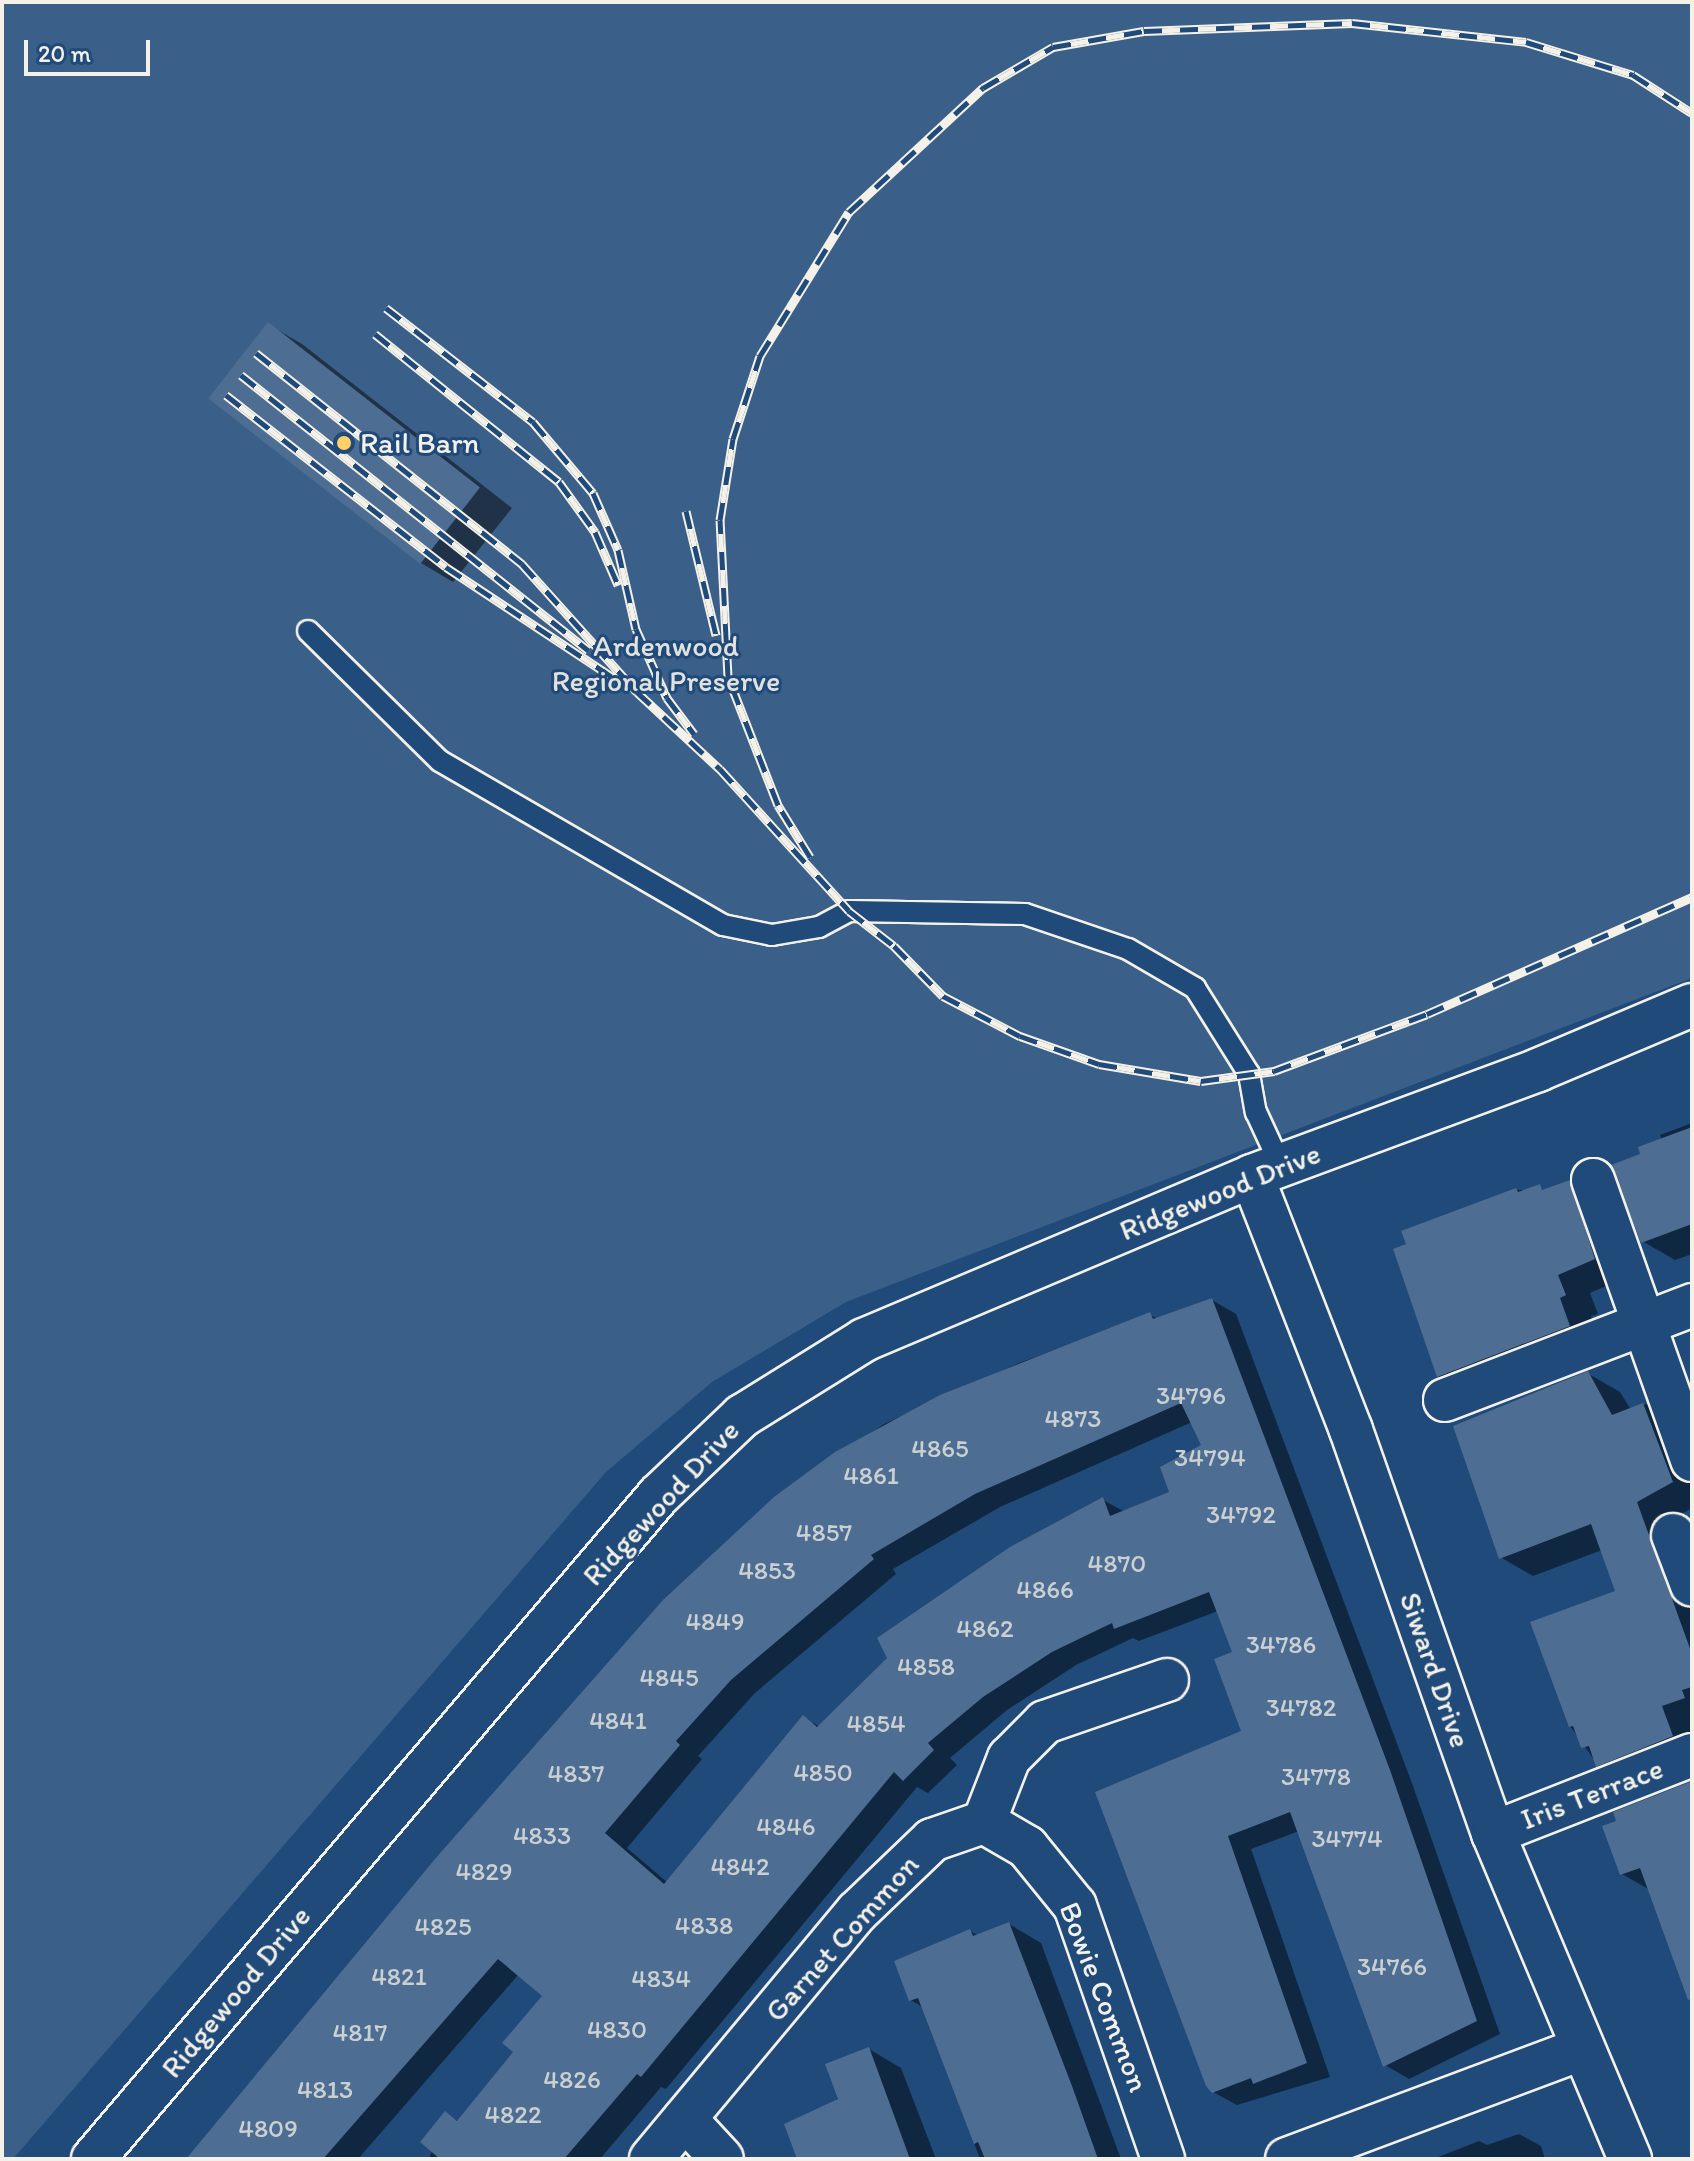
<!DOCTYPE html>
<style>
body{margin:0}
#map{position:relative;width:1694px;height:2161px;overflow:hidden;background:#1f4a7a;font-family:Itim,sans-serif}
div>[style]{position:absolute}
.green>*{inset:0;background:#3a5f88}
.shadow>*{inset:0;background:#0007}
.building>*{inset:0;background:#4d6e92;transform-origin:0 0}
.roads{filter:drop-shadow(2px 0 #f4f1e8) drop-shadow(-2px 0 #f4f1e8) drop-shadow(0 2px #f4f1e8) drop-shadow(0 -2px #f4f1e8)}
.service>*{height:20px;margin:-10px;padding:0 10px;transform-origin:10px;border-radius:10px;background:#1f4a7a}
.minor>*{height:42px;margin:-21px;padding:0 21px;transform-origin:21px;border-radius:21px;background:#1f4a7a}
.rail>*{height:9px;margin-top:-4.5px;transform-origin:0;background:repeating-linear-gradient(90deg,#1f4a7a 0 18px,#f4f1e8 0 36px);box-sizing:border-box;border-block:2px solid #f4f1e8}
.dots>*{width:22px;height:22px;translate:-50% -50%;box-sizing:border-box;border:4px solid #1f4a7a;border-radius:50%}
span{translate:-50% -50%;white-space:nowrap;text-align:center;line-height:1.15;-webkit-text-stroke:6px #1f4a7a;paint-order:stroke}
.number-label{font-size:26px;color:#cad0d2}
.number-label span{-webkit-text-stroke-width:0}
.poi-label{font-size:30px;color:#f4f1e8}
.left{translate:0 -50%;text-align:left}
.park-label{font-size:30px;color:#e1e2de}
.street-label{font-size:30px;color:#f4f1e8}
.frame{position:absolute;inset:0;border:4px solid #f4f1e8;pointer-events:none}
.scale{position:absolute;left:24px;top:40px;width:126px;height:36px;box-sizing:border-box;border:4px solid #f4f1e8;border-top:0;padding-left:10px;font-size:24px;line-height:28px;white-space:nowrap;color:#f4f1e8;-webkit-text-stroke:6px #1f4a7a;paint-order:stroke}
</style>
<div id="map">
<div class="green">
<i style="clip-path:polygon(2px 2px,1692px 2px,1692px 978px,846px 1302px,712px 1382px,606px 1472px,13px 2159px,2px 2159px)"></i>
</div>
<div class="shadow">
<i style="clip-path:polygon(269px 325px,302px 344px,512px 508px,453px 582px,421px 563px,211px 398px)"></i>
<i style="clip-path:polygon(1692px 1123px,1692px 1254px,1675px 1260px,1642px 1241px,1643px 1155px,1662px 1140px,1660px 1135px)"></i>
<i style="clip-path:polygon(1569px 1182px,1602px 1201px,1627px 1277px,1590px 1293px,1598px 1314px,1591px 1316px,1602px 1345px,1471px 1395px,1438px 1376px,1516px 1190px,1546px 1190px)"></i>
<i style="clip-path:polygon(evenodd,1212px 1300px,1236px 1314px,1413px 1786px,1500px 2034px,1409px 2079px,1385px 2065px,1299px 1831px,1251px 1849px,1330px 2077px,1237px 2105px,1213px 2092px,1097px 1793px,1243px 1732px,1234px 1654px,1218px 1611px,1139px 1641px,1133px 1638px,1076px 1665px,1007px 1710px,950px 1758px,957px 1765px,928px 1793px,917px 1787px,666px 2089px,661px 2087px,600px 2159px,429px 2159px,446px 2114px,458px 2121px,516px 2052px,544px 1996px,519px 1974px,358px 2159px,191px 2159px,775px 1498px,884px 1424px,1019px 1363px,1150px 1315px,1158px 1319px,1212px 1300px,1192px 1422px,1204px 1446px,1171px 1493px,1125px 1512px,1103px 1500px,820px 1727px,804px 1718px,668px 1883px,627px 1848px,702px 1759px,698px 1756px,755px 1693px,896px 1574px,893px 1569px,1000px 1507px,1192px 1422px)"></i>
<i style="clip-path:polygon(1587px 1373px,1620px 1392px,1631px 1410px,1646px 1404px,1679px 1423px,1692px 1461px,1692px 1508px,1669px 1521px,1692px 1585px,1692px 1760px,1631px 1784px,1598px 1765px,1570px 1726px,1617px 1592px,1602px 1550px,1533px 1576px,1500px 1557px)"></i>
<i style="clip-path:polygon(1690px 1784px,1692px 1785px,1692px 1963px,1673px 1952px,1650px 1890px,1622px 1874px)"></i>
<i style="clip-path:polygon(1009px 1924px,1041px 1943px,1121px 2159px,980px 2159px,924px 2008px,911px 2000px,970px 1931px,979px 1936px)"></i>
<i style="clip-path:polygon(869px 2049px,901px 2068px,936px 2159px,799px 2159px)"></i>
<i style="clip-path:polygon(1519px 2134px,1541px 2146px,1545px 2159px,1433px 2159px,1479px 2141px,1487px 2145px)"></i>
</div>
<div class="building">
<i style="left:268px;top:322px;width:269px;height:97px;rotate:38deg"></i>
<i style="clip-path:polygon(1692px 1127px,1692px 1224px,1641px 1243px,1611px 1165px,1640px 1154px,1638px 1147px)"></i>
<i style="clip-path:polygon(1570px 1180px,1595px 1259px,1558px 1275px,1566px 1295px,1560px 1298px,1570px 1326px,1437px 1377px,1393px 1249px,1406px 1244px,1401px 1231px,1516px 1188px,1518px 1192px,1540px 1184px,1542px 1190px)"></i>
<i style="clip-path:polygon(evenodd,1212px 1298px,1390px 1770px,1477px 2021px,1383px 2067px,1290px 1812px,1228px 1836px,1307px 2063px,1253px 2084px,1251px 2078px,1212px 2093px,1206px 2086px,1095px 1792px,1241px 1731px,1214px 1659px,1232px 1652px,1209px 1592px,1114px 1629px,1112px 1623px,1052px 1652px,983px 1697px,928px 1743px,934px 1750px,903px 1781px,894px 1772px,641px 2077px,637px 2074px,564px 2159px,440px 2159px,420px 2142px,445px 2111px,457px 2121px,513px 2052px,502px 2043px,542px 1996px,498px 1959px,323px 2159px,186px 2159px,435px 1859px,663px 1600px,774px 1497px,835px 1452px,940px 1395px,1150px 1312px,1153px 1319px,1212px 1298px,1181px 1403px,1201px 1445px,1160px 1467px,1169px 1492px,1110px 1516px,1103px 1497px,1010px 1547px,877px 1638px,887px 1658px,817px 1727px,803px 1715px,664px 1884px,605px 1833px,680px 1745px,676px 1741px,731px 1680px,874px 1559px,871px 1555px,975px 1494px,1181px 1403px)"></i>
<i style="clip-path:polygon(1588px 1371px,1612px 1415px,1643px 1403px,1673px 1482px,1637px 1502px,1692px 1654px,1692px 1687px,1682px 1690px,1685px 1698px,1662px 1706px,1673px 1736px,1596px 1767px,1589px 1746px,1581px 1748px,1573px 1726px,1569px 1727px,1530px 1622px,1615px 1591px,1591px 1524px,1499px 1559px,1453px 1426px)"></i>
<i style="clip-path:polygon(1690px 1782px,1692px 1999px,1688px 2000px,1640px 1868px,1620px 1875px,1602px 1826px,1616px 1821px,1613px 1812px)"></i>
<i style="clip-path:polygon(1009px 1922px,1072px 2086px,1098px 2159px,985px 2159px,978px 2142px,974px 2144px,918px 1998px,909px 2001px,894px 1961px,970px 1929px,973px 1936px)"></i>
<i style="clip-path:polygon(869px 2047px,910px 2159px,797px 2159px,784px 2124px,838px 2099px,825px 2064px)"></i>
</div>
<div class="roads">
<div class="service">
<i style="left:308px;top:631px;width:185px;rotate:44.6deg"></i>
<i style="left:440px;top:761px;width:327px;rotate:30.1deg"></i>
<i style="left:723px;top:925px;width:50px;rotate:11.5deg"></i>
<i style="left:772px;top:935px;width:48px;rotate:-9.7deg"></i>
<i style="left:819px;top:927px;width:34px;rotate:-28deg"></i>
<i style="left:849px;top:911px;width:176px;rotate:1deg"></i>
<i style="left:1025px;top:914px;width:109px;rotate:18.8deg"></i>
<i style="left:1128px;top:949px;width:78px;rotate:30.2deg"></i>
<i style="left:1195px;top:988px;width:102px;rotate:57.9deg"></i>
<i style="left:1249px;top:1074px;width:39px;rotate:80deg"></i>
<i style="left:1256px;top:1112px;width:60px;rotate:65.2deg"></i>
</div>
<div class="minor">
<i style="left:1252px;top:1176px;width:273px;rotate:68.7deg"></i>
<i style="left:1351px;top:1430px;width:427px;rotate:70.6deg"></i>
<i style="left:1493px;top:1833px;width:354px;rotate:67.2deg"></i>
<i style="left:1593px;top:1180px;width:297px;rotate:70.5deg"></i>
<i style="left:1445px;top:1400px;width:265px;rotate:-21deg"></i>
<i style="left:1673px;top:1535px;width:53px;rotate:69.2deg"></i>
<i style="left:984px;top:1822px;width:50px;rotate:30.2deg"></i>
<i style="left:1027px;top:1847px;width:76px;rotate:50.9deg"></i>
<i style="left:1075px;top:1906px;width:268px;rotate:70.8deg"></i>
<i style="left:1493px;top:1833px;width:214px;rotate:-21.4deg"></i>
<i style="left:685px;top:2119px;width:54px;rotate:47.2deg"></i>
<i style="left:93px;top:2159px;width:872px;rotate:-49.56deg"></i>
<i style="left:659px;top:1495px;width:115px;rotate:-43.6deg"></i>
<i style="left:742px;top:1416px;width:144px;rotate:-31.9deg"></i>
<i style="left:864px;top:1340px;width:421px;rotate:-22.9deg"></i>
<i style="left:1252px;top:1176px;width:305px;rotate:-20.3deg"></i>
<i style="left:1538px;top:1070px;width:167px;rotate:-22.9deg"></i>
<i style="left:651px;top:2159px;width:322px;rotate:-50.2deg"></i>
<i style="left:857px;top:1912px;width:104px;rotate:-43.8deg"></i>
<i style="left:932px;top:1840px;width:55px;rotate:-19.1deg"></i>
<i style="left:984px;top:1822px;width:69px;rotate:-68.7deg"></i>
<i style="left:1009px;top:1758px;width:51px;rotate:-45deg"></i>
<i style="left:1045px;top:1722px;width:129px;rotate:-19deg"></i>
<i style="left:1287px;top:2159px;width:314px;rotate:-20.5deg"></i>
</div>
</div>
<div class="rail">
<i style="left:386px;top:308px;width:186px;rotate:37.8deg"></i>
<i style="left:533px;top:422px;width:93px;rotate:49.8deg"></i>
<i style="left:593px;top:493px;width:62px;rotate:66.3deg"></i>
<i style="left:618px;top:550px;width:81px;rotate:77.2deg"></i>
<i style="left:636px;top:629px;width:76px;rotate:65.8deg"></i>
<i style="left:667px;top:698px;width:45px;rotate:53.1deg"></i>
<i style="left:375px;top:334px;width:236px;rotate:38.8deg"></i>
<i style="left:559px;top:482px;width:62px;rotate:54.2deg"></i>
<i style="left:595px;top:532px;width:58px;rotate:66.5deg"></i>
<i style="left:256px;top:353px;width:340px;rotate:38.4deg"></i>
<i style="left:522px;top:564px;width:172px;rotate:48.1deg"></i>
<i style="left:637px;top:692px;width:113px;rotate:42.9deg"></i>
<i style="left:720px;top:769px;width:192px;rotate:47.7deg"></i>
<i style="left:849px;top:911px;width:57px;rotate:37.9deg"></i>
<i style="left:894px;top:946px;width:70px;rotate:45.6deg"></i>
<i style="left:943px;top:996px;width:87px;rotate:27.5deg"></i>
<i style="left:1020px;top:1036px;width:84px;rotate:19.5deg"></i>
<i style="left:1099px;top:1064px;width:103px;rotate:9.5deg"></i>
<i style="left:1201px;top:1081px;width:74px;rotate:-7.8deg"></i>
<i style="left:1274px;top:1071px;width:163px;rotate:-20.4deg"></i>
<i style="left:1427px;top:1014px;width:290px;rotate:-23.8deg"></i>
<i style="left:241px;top:375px;width:443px;rotate:38.4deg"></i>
<i style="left:226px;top:395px;width:279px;rotate:38deg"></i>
<i style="left:446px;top:567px;width:209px;rotate:33.5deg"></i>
<i style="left:686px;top:511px;width:128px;rotate:76.4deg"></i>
<i style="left:810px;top:857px;width:61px;rotate:-121.6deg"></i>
<i style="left:778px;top:805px;width:137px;rotate:-111.3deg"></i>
<i style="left:728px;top:677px;width:157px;rotate:-92.9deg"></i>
<i style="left:720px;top:520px;width:82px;rotate:-80.9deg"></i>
<i style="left:733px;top:439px;width:87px;rotate:-72deg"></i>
<i style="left:760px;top:356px;width:169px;rotate:-58.3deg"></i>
<i style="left:849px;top:212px;width:183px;rotate:-42.8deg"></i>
<i style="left:983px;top:88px;width:81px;rotate:-30.4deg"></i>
<i style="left:1053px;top:47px;width:92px;rotate:-10deg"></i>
<i style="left:1144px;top:31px;width:208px;rotate:-2.2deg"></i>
<i style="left:1352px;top:23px;width:175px;rotate:6.2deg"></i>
<i style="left:1526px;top:42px;width:112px;rotate:17.1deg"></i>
<i style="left:1633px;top:75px;width:70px;rotate:32.8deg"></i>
</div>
<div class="dots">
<i style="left:344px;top:443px;background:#ffd166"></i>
</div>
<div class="number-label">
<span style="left:1191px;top:1396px">34796</span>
<span style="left:1073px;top:1419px">4873</span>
<span style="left:940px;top:1449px">4865</span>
<span style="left:1210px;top:1458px">34794</span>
<span style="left:871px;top:1476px">4861</span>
<span style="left:1241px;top:1515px">34792</span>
<span style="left:824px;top:1533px">4857</span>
<span style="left:1117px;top:1564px">4870</span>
<span style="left:767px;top:1571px">4853</span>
<span style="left:1045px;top:1590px">4866</span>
<span style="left:715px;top:1622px">4849</span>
<span style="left:985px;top:1629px">4862</span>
<span style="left:1281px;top:1645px">34786</span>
<span style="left:926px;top:1667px">4858</span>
<span style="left:669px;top:1678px">4845</span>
<span style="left:1301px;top:1708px">34782</span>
<span style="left:618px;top:1721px">4841</span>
<span style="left:876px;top:1724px">4854</span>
<span style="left:823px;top:1773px">4850</span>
<span style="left:576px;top:1774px">4837</span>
<span style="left:1316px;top:1777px">34778</span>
<span style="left:786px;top:1827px">4846</span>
<span style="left:542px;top:1836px">4833</span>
<span style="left:1347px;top:1839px">34774</span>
<span style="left:740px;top:1867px">4842</span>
<span style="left:484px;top:1872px">4829</span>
<span style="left:704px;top:1926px">4838</span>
<span style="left:443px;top:1927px">4825</span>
<span style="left:1392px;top:1967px">34766</span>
<span style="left:399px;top:1977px">4821</span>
<span style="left:661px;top:1979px">4834</span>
<span style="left:617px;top:2030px">4830</span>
<span style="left:360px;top:2033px">4817</span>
<span style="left:572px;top:2080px">4826</span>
<span style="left:325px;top:2090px">4813</span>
<span style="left:513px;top:2115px">4822</span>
<span style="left:268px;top:2129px">4809</span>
</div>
<div class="poi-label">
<span class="left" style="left:360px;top:443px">Rail Barn</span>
</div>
<div class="park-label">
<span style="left:666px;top:663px">Ardenwood<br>Regional Preserve</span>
</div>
<div class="street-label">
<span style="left:1220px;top:1192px;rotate:-22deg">Ridgewood Drive</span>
<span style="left:661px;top:1503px;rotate:-47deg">Ridgewood Drive</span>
<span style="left:1435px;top:1670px;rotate:71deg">Siward Drive</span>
<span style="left:1592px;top:1794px;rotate:-21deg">Iris Terrace</span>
<span style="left:842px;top:1938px;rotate:-48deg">Garnet Common</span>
<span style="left:236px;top:1992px;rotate:-50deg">Ridgewood Drive</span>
<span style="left:1104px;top:1997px;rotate:69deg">Bowie Common</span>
</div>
<div class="frame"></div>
<div class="scale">20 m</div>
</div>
